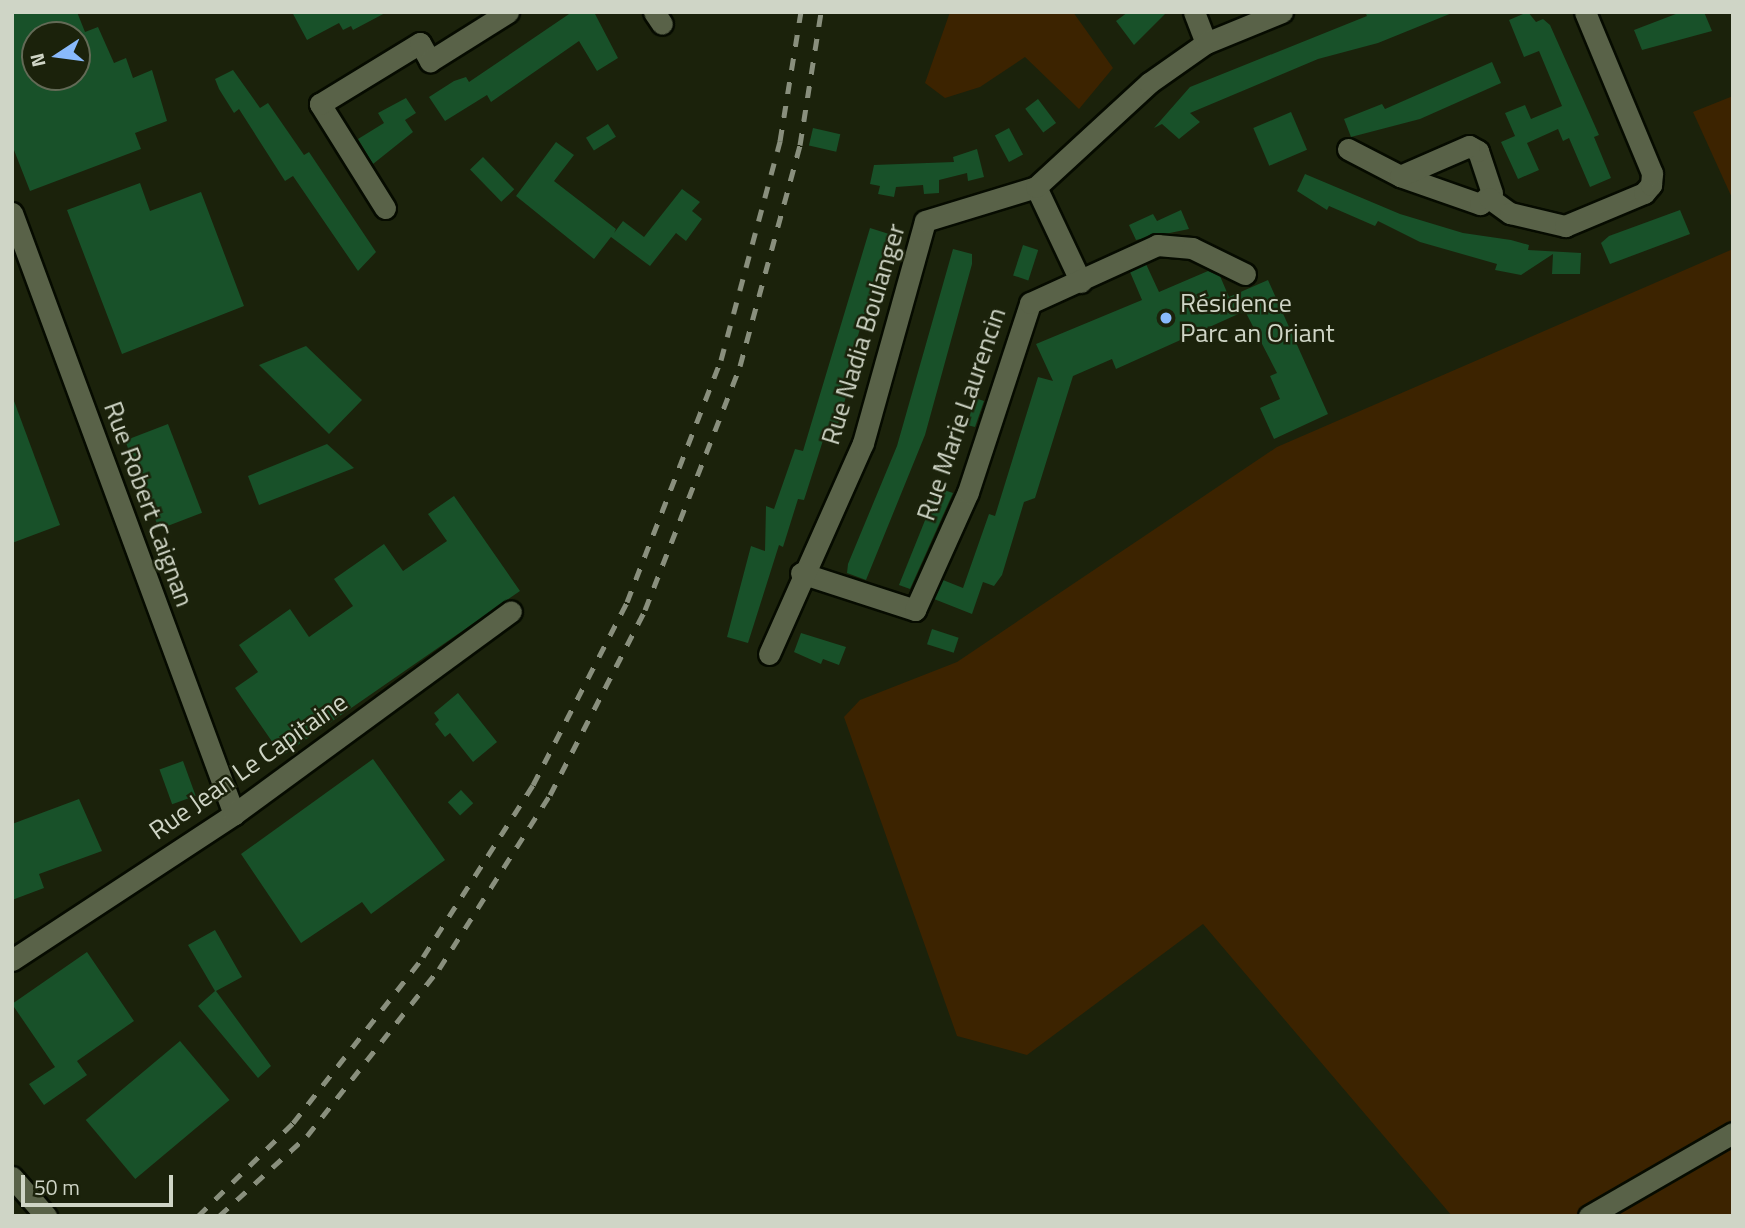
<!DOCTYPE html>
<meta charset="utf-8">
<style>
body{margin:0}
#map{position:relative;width:1745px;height:1228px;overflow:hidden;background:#1b220b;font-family:"Titillium Web",sans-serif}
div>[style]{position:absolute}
.green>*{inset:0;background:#3c2300}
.building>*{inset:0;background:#185129;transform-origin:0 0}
.roads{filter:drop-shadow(2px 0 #060b00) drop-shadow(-2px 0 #060b00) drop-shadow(0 2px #060b00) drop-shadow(0 -2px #060b00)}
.street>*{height:21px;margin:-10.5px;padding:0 10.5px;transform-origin:10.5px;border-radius:10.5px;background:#596248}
.rail>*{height:5px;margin-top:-2.5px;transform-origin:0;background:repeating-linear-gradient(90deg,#898f7d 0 12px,transparent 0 24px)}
.dots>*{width:19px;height:19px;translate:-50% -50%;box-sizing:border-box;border:4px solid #1b220b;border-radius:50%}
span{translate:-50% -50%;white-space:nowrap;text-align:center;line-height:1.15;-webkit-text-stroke:5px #1b220b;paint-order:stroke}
.poi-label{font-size:26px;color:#cfd5c6}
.left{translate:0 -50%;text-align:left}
.street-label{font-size:26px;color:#cfd5c6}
.frame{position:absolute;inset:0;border:14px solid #cfd5c6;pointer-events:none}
.north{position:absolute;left:21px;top:21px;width:70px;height:70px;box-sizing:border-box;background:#1b220b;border:2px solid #636a56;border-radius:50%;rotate:257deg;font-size:19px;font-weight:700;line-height:28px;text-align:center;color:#cfd5c6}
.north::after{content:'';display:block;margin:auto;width:24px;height:32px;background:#89bafc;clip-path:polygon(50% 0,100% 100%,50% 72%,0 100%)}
.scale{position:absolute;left:21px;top:1175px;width:152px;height:32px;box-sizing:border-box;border:4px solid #cfd5c6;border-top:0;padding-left:9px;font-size:21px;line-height:24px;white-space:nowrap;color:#cfd5c6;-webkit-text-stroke:5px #1b220b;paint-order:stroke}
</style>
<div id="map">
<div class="green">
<i style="clip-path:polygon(950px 12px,1073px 12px,1113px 68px,1079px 109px,1025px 57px,980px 87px,945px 98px,925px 83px)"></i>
<i style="clip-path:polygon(1733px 96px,1733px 200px,1693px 112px)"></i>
<i style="clip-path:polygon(1733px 249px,1733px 1216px,1452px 1216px,1203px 924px,1027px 1055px,957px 1036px,844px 717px,860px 700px,957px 662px,1277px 447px)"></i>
</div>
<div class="building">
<i style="clip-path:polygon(evenodd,12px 12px,77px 12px,85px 32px,98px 27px,114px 63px,126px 58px,133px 78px,152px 70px,167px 121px,135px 133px,141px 149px,30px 191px,12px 145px,12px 12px,35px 35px,77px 35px,77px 77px,35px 77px,35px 35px)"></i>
<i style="clip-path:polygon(292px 12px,387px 12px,353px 30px,351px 26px,343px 30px,339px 23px,307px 40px)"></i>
<i style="clip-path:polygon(572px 12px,594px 12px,618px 58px,597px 71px,579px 41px,491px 102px,487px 95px,445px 121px,429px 97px,454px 81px,466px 77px,469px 82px)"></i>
<i style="clip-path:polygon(1128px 12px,1167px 12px,1134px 45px,1116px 21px)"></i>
<i style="clip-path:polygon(1365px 12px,1452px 13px,1378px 43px,1318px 59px,1190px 113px,1200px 122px,1179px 139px,1162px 124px,1154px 128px,1190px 87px,1367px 16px)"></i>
<i style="clip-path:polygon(1528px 12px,1536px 22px,1543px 19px,1550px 25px,1599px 135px,1594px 137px,1611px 178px,1590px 187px,1569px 138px,1563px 141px,1558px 129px,1527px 143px,1539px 170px,1518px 179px,1501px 142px,1515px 136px,1505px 113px,1525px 105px,1531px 119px,1562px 106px,1539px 51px,1524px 57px,1509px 20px)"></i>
<i style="clip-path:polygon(1681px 12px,1704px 12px,1712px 31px,1642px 50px,1634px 30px)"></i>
<i style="clip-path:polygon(1492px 62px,1501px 83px,1420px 119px,1351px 137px,1344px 119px,1382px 104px,1385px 109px)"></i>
<i style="clip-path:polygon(233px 70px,260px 108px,268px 103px,304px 155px,309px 152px,376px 252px,358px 271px,293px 176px,285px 181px,239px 109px,234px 113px,219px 89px,215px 79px)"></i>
<i style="clip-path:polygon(406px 98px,416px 113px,405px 120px,413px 132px,373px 164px,358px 139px,384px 123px,378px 113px)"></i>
<i style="left:1038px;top:99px;width:30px;height:16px;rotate:53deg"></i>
<i style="left:1291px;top:112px;width:41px;height:41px;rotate:67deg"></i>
<i style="left:608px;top:124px;width:15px;height:26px;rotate:58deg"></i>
<i style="left:813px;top:128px;width:28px;height:18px;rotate:13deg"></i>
<i style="left:1009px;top:128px;width:30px;height:16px;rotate:62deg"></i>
<i style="clip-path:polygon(556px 142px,574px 155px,554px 181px,616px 229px,614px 233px,623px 221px,644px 237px,682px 189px,700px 202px,692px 211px,702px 219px,686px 241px,676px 233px,650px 266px,611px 237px,594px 259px,516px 196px)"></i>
<i style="clip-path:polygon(977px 149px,984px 177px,968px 181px,967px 173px,939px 180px,939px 193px,924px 194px,923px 185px,896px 187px,894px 197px,878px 194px,880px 186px,870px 184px,874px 165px,954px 162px,953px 157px)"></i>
<i style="left:483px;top:157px;width:45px;height:18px;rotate:46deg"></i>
<i style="clip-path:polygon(1305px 174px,1400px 214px,1463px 233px,1511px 240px,1529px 245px,1528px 250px,1581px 253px,1580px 274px,1552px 274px,1553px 254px,1521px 275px,1495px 270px,1497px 264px,1420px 242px,1378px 221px,1375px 226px,1329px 206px,1327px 210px,1297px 191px)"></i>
<i style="clip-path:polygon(140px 183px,150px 211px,201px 192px,244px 306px,122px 354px,67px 210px)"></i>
<i style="clip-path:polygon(1181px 210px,1189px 229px,1136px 240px,1129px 225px,1153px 214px,1157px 221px)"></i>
<i style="clip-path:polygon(1680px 210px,1690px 234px,1610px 264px,1601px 243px,1609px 236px)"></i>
<i style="clip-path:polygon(870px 228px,889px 234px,842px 388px,848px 390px,835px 434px,826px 431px,804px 500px,798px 499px,783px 547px,779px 545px,748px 643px,727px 637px,751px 546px,765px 551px,766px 506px,774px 509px,795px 449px,803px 451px)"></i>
<i style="left:1023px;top:245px;width:16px;height:32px;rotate:18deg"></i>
<i style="clip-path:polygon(953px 249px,972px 254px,972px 264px,925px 435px,866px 580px,847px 573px,848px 564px,897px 446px)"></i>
<i style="clip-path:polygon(1146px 264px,1159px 292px,1208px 271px,1220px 276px,1229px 297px,1268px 280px,1328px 414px,1274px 439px,1260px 408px,1280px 399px,1270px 376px,1277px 373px,1245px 311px,1116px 369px,1112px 359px,1073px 376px,1035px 498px,1024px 502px,1002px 575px,994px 586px,983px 582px,972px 614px,934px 599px,943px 580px,963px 588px,989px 514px,995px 516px,1038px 377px,1053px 381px,1036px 344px,1142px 300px,1130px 272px)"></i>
<i style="clip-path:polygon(306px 346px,362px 400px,329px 434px,259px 365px)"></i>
<i style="clip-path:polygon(975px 398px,984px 401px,975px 427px,967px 425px)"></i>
<i style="clip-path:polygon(14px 401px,60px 525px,12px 543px,12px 402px)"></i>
<i style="left:168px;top:424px;width:95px;height:46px;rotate:69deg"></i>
<i style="clip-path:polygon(327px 444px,354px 468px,259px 505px,248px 476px)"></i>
<i style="clip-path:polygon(938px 488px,953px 493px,910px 589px,899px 585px)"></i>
<i style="clip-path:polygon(454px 496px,520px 591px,282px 756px,235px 688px,258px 672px,239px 645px,290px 609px,309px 637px,353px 606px,334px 579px,384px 544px,403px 571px,447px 541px,428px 514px)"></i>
<i style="left:932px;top:629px;width:28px;height:16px;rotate:18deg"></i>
<i style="clip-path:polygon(801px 633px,846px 647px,839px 665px,823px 659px,821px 664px,794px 652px)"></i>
<i style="clip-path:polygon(458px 693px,497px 742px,473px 762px,450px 733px,445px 737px,435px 724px,439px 720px,434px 713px)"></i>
<i style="clip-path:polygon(373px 759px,445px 860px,371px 914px,362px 902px,301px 943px,241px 854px)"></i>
<i style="left:183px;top:761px;width:37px;height:25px;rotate:70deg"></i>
<i style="left:461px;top:790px;width:18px;height:18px;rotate:47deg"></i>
<i style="clip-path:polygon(79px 799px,102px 851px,39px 874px,44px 888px,12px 900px,12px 824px)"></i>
<i style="clip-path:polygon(215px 930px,242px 977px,216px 991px,271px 1066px,258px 1078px,198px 1006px,215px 991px,188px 945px)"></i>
<i style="clip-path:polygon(87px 952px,134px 1021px,77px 1061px,87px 1075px,44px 1105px,29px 1084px,55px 1067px,12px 1004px)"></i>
<i style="left:180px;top:1041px;width:77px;height:123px;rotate:50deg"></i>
</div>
<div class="roads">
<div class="street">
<i style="left:654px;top:12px;width:14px;rotate:56deg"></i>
<i style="left:1194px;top:12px;width:33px;rotate:69deg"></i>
<i style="left:1348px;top:149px;width:59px;rotate:27.4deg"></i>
<i style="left:1400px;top:176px;width:85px;rotate:19.3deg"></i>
<i style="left:1480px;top:204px;width:16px;rotate:-43deg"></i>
<i style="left:1492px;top:193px;width:44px;rotate:-108.4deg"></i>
<i style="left:1478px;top:151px;width:10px;rotate:-151deg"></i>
<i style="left:1469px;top:146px;width:75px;rotate:156.5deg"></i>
<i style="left:1036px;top:187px;width:105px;rotate:64.7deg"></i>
<i style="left:1489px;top:198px;width:26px;rotate:36deg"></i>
<i style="left:1510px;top:213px;width:57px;rotate:13.3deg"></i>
<i style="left:1565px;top:226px;width:86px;rotate:-22.7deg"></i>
<i style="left:1644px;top:193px;width:11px;rotate:-49deg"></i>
<i style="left:1651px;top:185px;width:12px;rotate:-85deg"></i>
<i style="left:1652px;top:173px;width:174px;rotate:-112.6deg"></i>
<i style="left:385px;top:208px;width:123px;rotate:-122deg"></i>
<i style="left:320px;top:104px;width:117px;rotate:-31.4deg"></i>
<i style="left:420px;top:43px;width:21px;rotate:61deg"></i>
<i style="left:430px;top:61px;width:92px;rotate:-32.1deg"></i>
<i style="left:12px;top:213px;width:641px;rotate:69.73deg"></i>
<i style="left:801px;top:573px;width:120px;rotate:18deg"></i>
<i style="left:915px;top:610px;width:129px;rotate:-65.8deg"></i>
<i style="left:968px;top:492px;width:199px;rotate:-71.8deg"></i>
<i style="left:1030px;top:303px;width:140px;rotate:-24.5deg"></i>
<i style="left:1157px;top:245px;width:35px;rotate:5deg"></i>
<i style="left:1192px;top:248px;width:59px;rotate:26.1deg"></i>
<i style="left:769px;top:654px;width:231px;rotate:-66deg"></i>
<i style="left:863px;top:443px;width:230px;rotate:-74.4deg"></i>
<i style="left:925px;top:221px;width:116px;rotate:-17deg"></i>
<i style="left:1036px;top:187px;width:154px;rotate:-42.6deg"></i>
<i style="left:1149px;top:83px;width:70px;rotate:-35.1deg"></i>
<i style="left:1206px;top:43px;width:82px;rotate:-22.2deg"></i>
<i style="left:12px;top:960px;width:266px;rotate:-33.3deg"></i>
<i style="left:234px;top:814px;width:343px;rotate:-36.2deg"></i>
<i style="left:12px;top:1177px;width:52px;rotate:48.9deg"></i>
<i style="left:1589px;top:1216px;width:166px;rotate:-30deg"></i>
</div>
</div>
<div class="rail">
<i style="left:198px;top:1216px;width:133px;rotate:-44.4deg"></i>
<i style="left:293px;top:1123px;width:211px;rotate:-51.9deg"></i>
<i style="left:423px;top:957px;width:204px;rotate:-57.4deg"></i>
<i style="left:533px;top:785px;width:206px;rotate:-62.8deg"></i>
<i style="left:627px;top:602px;width:260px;rotate:-68.8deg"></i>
<i style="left:721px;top:360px;width:227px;rotate:-74.9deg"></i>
<i style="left:780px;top:141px;width:131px;rotate:-80.8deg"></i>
<i style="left:219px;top:1216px;width:119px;rotate:-42.3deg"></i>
<i style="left:307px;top:1136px;width:213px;rotate:-51.7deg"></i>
<i style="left:439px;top:969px;width:206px;rotate:-57.5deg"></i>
<i style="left:550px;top:795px;width:208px;rotate:-62.8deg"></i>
<i style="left:645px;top:610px;width:262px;rotate:-68.7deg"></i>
<i style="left:740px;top:366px;width:229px;rotate:-74.8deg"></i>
<i style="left:800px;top:145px;width:135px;rotate:-81deg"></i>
</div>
<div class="dots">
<i style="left:1166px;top:318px;background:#89bafc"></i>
</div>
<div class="poi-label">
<span class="left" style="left:1180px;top:318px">Résidence<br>Parc an Oriant</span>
</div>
<div class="street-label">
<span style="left:863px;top:334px;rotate:-73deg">Rue Nadia Boulanger</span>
<span style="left:961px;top:414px;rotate:-71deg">Rue Marie Laurencin</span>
<span style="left:149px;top:504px;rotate:70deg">Rue Robert Caignan</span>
<span style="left:248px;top:766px;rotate:-35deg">Rue Jean Le Capitaine</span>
</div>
<div class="frame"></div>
<div class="north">N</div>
<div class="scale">50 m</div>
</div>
